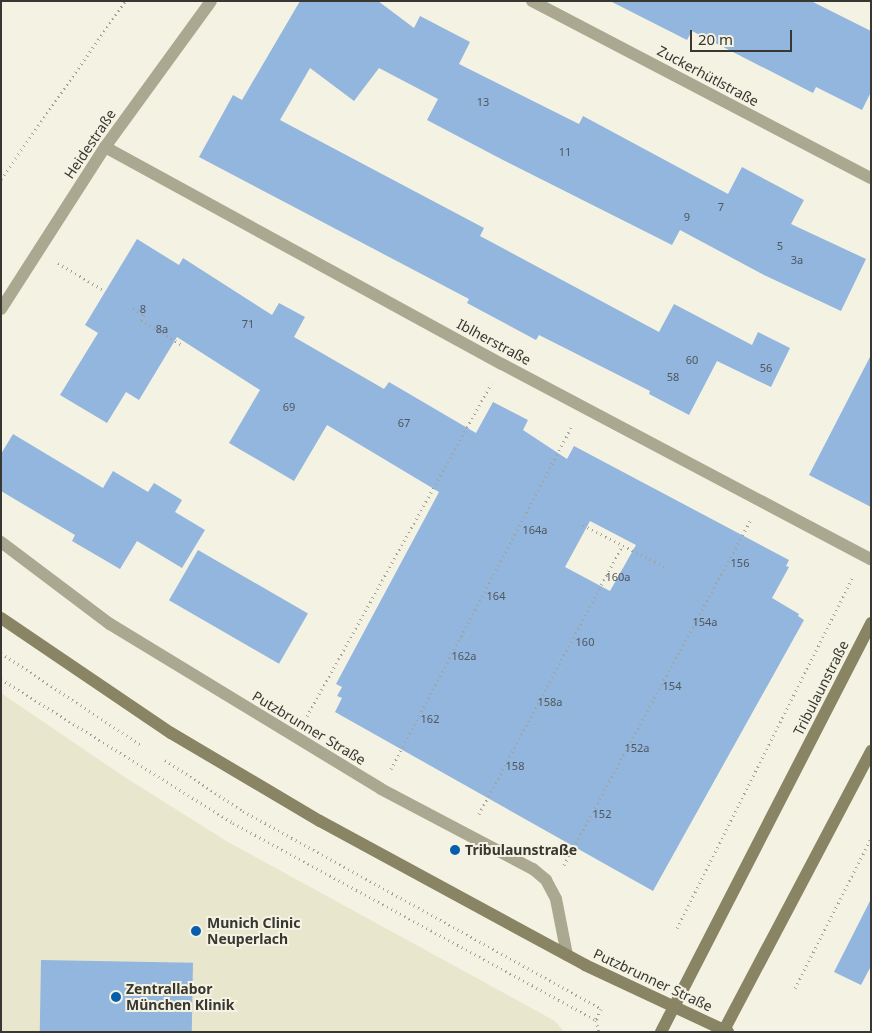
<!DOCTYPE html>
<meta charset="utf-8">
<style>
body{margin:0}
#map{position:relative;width:872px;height:1033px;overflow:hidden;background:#f4f2e2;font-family:"Noto Sans",sans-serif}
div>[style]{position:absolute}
.built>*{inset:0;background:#e9e6ce}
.building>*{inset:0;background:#93b6df;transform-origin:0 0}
.path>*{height:3px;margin-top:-1.5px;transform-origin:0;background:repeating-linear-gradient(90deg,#a3a296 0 1px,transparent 0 5px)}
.lane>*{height:12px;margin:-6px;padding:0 6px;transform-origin:6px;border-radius:6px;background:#aba891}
.street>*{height:12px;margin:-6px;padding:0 6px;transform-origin:6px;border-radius:6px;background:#aba891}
.secondary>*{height:12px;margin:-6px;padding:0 6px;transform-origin:6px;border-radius:6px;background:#898463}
.dots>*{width:14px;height:14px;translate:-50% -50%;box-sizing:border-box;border:2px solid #f4f2e2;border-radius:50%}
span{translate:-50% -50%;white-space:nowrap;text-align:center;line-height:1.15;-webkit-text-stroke:4px #f4f2e2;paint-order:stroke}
.number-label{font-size:11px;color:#4f575c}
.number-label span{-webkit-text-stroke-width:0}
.street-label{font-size:14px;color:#383731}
.poi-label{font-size:14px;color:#383731;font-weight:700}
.left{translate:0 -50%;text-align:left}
.frame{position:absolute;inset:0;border:2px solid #383731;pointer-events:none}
.scale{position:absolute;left:690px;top:30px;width:102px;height:22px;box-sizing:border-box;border:2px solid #383731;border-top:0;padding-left:6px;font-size:15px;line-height:18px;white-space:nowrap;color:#383731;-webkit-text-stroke:4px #f4f2e2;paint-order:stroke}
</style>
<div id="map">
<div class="built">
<i style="clip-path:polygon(1px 693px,123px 776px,228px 842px,555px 1021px,564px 1032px,1px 1032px)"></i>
</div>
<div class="building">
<i style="clip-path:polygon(300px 1px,378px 1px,414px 28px,420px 16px,470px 42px,459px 64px,579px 124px,583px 116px,728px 194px,742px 167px,804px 200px,791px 224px,866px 259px,841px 311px,764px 275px,680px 230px,672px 245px,503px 160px,427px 120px,438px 99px,379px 68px,354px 101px,310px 68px,280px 120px,484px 228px,480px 236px,659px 332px,674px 304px,752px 345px,758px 332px,790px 348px,771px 387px,717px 361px,689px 415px,649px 394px,650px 391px,539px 335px,536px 340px,467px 303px,469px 299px,199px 157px,233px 95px,242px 100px)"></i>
<i style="clip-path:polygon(610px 1px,811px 1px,871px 31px,871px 92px,862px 110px,816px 87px,813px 93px,692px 31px,687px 40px)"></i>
<i style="clip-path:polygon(evenodd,137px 239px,179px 265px,183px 258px,272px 315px,279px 303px,305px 317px,294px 337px,384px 389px,389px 382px,476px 433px,493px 402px,528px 420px,523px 430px,567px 459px,574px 446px,789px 560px,786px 566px,789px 567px,772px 598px,799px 614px,798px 616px,804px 620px,653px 891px,335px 712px,342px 698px,337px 696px,342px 687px,336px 684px,439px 492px,327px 425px,294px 481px,229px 443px,260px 390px,177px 337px,139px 400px,126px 392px,107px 423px,60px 395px,98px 333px,85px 325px,137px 239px,590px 521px,636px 545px,610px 591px,565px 567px,590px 521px)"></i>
<i style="clip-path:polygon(871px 355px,871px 507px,809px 475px)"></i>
<i style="clip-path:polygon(13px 434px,103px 488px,113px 471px,148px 492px,154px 483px,182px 500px,175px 512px,205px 530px,182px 568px,137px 541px,120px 569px,72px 541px,75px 535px,1px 491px,1px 454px)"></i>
<i style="left:198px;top:550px;width:127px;height:58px;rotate:30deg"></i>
<i style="clip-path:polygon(871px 899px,871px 966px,861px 985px,834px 972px)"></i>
<i style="left:41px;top:960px;width:152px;height:72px;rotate:1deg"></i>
</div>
<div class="path">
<i style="left:1px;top:179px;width:217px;rotate:-55.1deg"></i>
<i style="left:58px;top:263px;width:55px;rotate:30.8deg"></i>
<i style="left:133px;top:308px;width:13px;rotate:32deg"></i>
<i style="left:144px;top:315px;width:6px;rotate:121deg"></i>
<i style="left:141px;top:320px;width:48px;rotate:31.4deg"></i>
<i style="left:583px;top:525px;width:92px;rotate:27.1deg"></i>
<i style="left:1px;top:653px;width:168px;rotate:33.3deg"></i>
<i style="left:1px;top:679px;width:273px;rotate:31.8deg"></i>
<i style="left:233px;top:823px;width:413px;rotate:28.5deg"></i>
<i style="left:307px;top:716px;width:380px;rotate:-61deg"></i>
<i style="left:165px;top:760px;width:93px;rotate:33.2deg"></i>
<i style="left:243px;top:811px;width:409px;rotate:28.9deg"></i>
<i style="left:601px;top:1009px;width:12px;rotate:114deg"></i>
<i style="left:596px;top:1020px;width:12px;rotate:76deg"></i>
<i style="left:391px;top:769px;width:386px;rotate:-62.2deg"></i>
<i style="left:479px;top:814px;width:304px;rotate:-61.9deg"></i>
<i style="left:564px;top:865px;width:391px;rotate:-61.6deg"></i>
<i style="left:677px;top:928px;width:393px;rotate:-63.4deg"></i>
<i style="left:795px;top:988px;width:168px;rotate:-63.1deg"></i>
</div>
<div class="lane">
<i style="left:1px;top:542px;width:136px;rotate:37deg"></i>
<i style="left:110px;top:624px;width:317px;rotate:31.3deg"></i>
<i style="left:381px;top:789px;width:172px;rotate:27.8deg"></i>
<i style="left:533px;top:869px;width:17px;rotate:40deg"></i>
<i style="left:546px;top:880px;width:21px;rotate:62deg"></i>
<i style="left:556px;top:899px;width:57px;rotate:78.9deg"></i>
</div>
<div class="street">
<i style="left:532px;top:1px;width:382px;rotate:27.6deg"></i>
<i style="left:105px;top:147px;width:452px;rotate:28.7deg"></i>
<i style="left:502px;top:364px;width:417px;rotate:27.9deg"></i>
<i style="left:1px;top:309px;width:193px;rotate:-57.3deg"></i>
<i style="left:105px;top:147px;width:180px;rotate:-54deg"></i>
</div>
<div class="secondary">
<i style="left:1px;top:618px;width:205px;rotate:34.1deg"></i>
<i style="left:171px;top:733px;width:173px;rotate:30.6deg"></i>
<i style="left:320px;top:821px;width:302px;rotate:28.5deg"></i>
<i style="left:585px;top:965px;width:158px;rotate:25.1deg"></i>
<i style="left:661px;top:1032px;width:460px;rotate:-62.8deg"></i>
<i style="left:723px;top:1032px;width:318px;rotate:-62.2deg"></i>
</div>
<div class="dots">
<i style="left:455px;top:850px;background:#075eac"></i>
<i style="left:196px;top:931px;background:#075eac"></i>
<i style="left:116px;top:997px;background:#075eac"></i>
</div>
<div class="number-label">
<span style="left:483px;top:102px">13</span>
<span style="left:565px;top:152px">11</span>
<span style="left:721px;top:207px">7</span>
<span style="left:687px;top:217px">9</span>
<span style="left:780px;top:246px">5</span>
<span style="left:797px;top:260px">3a</span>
<span style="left:143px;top:309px">8</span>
<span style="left:248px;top:324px">71</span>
<span style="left:162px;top:329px">8a</span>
<span style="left:692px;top:360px">60</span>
<span style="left:766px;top:368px">56</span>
<span style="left:673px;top:377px">58</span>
<span style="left:289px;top:407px">69</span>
<span style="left:404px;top:423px">67</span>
<span style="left:535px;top:530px">164a</span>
<span style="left:740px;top:563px">156</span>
<span style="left:618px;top:577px">160a</span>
<span style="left:496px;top:596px">164</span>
<span style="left:705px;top:622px">154a</span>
<span style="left:585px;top:642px">160</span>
<span style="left:464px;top:656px">162a</span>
<span style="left:672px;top:686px">154</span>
<span style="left:550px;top:702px">158a</span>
<span style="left:430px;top:719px">162</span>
<span style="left:637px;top:748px">152a</span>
<span style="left:515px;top:766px">158</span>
<span style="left:602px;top:814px">152</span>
</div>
<div class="street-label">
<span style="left:708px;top:76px;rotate:28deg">Zuckerhütlstraße</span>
<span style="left:90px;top:144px;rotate:-56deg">Heidestraße</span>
<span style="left:494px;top:342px;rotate:28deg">Iblherstraße</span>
<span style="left:821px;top:688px;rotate:-63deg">Tribulaunstraße</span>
<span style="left:309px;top:728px;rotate:31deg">Putzbrunner Straße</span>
<span style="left:653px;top:980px;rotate:25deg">Putzbrunner Straße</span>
</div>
<div class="poi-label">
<span class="left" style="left:465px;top:850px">Tribulaunstraße</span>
<span class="left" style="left:207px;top:931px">Munich Clinic<br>Neuperlach</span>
<span class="left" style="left:126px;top:997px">Zentrallabor<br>München Klinik</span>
</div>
<div class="frame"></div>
<div class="scale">20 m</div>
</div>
